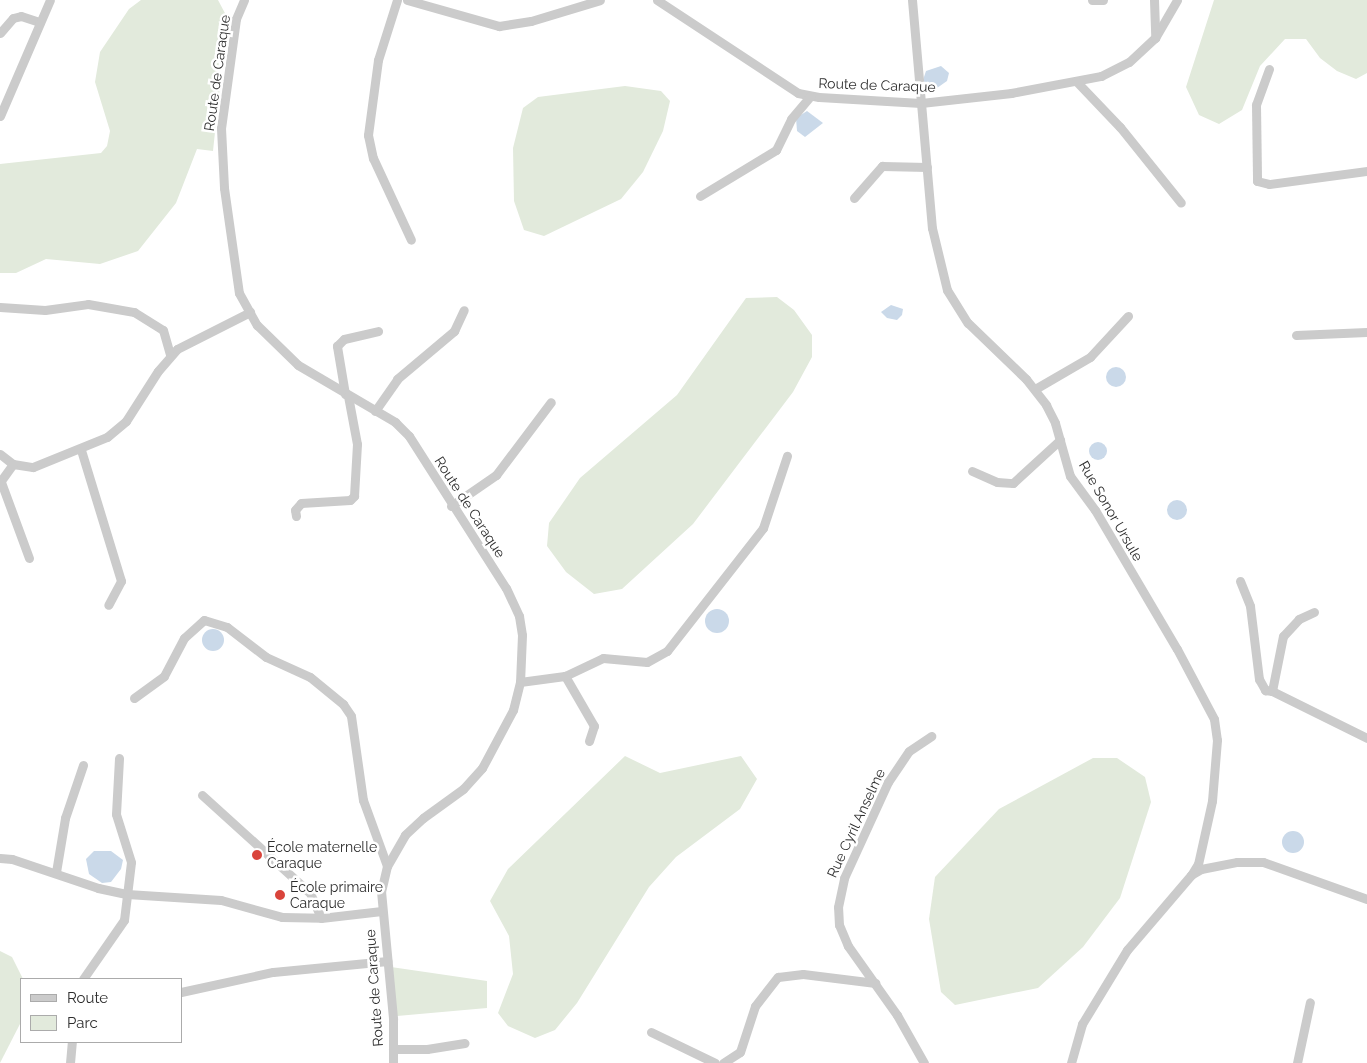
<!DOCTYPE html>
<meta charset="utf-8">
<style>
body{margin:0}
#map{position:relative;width:1367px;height:1063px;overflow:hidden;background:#fff;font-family:Raleway,sans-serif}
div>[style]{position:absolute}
.green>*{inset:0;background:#e2eadc}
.water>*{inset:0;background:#cad9e9}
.round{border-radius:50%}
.minor>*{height:9px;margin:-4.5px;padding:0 4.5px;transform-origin:4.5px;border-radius:4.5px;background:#cbcbcb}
.dots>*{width:14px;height:14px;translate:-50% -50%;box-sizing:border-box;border:2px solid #fff;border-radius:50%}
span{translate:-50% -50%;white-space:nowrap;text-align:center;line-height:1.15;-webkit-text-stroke:5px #fff;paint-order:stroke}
.street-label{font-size:14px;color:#2e2e2e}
.poi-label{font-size:14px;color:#2e2e2e}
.left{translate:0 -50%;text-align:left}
.legend{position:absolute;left:20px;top:978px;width:162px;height:65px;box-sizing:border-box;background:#fff;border:1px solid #ababab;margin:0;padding:6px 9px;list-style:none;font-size:15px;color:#2e2e2e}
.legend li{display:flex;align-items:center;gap:10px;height:25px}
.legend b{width:25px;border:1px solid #ababab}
</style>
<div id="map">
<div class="green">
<i style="clip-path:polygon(141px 0,218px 0,227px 17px,218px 54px,220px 85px,213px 151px,197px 149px,176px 203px,138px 251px,100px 264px,46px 259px,16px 273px,0 273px,0 164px,101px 153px,107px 146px,110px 131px,95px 82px,100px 52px,129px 9px)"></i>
<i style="clip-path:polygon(1214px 0,1367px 0,1367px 73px,1356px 79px,1337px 71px,1320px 58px,1306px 39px,1285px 39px,1260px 66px,1242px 110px,1219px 124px,1199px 115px,1186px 87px)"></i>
<i style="clip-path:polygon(625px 86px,661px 91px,670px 101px,663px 131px,643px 172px,621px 199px,544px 236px,524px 230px,514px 201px,513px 148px,523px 108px,538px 97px)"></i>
<i style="clip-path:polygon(777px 297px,794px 310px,812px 335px,812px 357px,793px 392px,693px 524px,622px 589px,594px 594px,566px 572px,547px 546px,549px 523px,580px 478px,677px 395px,746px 298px)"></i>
<i style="clip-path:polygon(625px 756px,660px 773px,741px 756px,757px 779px,740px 809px,676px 857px,649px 887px,577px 1003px,555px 1030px,535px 1038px,508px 1026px,498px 1013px,513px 974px,509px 936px,490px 901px,508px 869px)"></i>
<i style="clip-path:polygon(1093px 758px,1117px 758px,1145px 777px,1151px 802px,1120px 898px,1083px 947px,1038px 988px,955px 1005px,941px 992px,929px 919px,935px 877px,999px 809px)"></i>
<i style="clip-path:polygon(0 951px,12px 957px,23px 979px,21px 1022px,0 1063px)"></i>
<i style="clip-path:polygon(391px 967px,487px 981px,487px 1008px,397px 1016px)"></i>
</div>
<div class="water">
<i style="clip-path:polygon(941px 66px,949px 73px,947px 81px,937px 88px,925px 86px,922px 83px,926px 71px)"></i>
<i style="clip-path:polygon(807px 111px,823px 123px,805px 137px,797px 131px,796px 118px)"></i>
<i style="clip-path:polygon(891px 305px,903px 309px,902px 315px,897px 320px,887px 318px,881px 312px)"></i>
<i class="round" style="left:1106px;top:367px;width:20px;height:20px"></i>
<i class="round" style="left:1089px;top:442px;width:18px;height:18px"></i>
<i class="round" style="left:1167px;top:500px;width:20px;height:20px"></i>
<i class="round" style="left:705px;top:609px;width:24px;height:24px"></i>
<i class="round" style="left:202px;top:629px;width:22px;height:22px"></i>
<i class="round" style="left:1282px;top:831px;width:22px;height:22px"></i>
<i style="clip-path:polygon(94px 851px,111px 851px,123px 860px,121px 869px,111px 882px,102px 883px,89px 874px,86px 859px)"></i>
</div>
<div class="minor">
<i style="left:244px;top:0;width:21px;rotate:113deg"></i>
<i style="left:236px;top:19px;width:110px;rotate:97.8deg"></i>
<i style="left:221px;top:128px;width:60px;rotate:87.1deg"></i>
<i style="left:224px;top:188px;width:106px;rotate:81.9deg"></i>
<i style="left:239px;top:293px;width:37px;rotate:61deg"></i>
<i style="left:257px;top:325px;width:57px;rotate:44.3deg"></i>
<i style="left:298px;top:365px;width:113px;rotate:30.4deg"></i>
<i style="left:395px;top:422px;width:20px;rotate:45deg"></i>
<i style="left:409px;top:436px;width:180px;rotate:57.5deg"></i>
<i style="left:506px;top:588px;width:31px;rotate:65deg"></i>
<i style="left:519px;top:616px;width:19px;rotate:81deg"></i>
<i style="left:522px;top:635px;width:47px;rotate:92.4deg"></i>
<i style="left:520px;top:682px;width:29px;rotate:104deg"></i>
<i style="left:513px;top:710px;width:66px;rotate:118.1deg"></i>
<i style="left:482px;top:768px;width:28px;rotate:132deg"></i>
<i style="left:463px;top:789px;width:49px;rotate:144.1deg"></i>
<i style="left:423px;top:818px;width:25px;rotate:137deg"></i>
<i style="left:405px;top:835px;width:36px;rotate:120deg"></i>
<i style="left:387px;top:866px;width:26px;rotate:103deg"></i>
<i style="left:381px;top:891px;width:129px;rotate:84.6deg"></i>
<i style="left:393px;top:1019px;width:44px;rotate:90deg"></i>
<i style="left:397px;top:0;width:63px;rotate:107.6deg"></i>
<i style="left:378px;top:60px;width:76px;rotate:97.6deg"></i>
<i style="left:368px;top:135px;width:24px;rotate:78deg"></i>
<i style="left:373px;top:158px;width:90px;rotate:65.1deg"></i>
<i style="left:407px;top:0;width:96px;rotate:15.8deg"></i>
<i style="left:499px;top:26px;width:32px;rotate:-9deg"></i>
<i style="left:531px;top:21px;width:72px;rotate:-16.9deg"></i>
<i style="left:657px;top:0;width:169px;rotate:33.4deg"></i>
<i style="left:798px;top:93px;width:21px;rotate:11deg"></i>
<i style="left:819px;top:97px;width:102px;rotate:3.4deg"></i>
<i style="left:921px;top:103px;width:91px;rotate:-6.3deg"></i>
<i style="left:1011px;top:93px;width:92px;rotate:-10.7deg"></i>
<i style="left:1101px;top:76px;width:31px;rotate:-27deg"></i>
<i style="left:1129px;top:62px;width:35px;rotate:-43deg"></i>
<i style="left:1155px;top:38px;width:44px;rotate:-59.9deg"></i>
<i style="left:912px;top:0;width:229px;rotate:85deg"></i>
<i style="left:932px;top:228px;width:64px;rotate:76.4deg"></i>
<i style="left:947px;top:290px;width:39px;rotate:58deg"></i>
<i style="left:968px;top:323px;width:81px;rotate:44deg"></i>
<i style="left:1026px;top:379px;width:33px;rotate:52deg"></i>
<i style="left:1046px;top:405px;width:20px;rotate:63deg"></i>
<i style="left:1055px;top:423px;width:55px;rotate:74.2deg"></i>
<i style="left:1070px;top:476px;width:42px;rotate:53.7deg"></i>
<i style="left:1095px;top:510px;width:161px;rotate:59.5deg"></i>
<i style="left:1177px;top:649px;width:79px;rotate:62.1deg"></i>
<i style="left:1214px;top:719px;width:21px;rotate:82deg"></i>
<i style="left:1217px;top:740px;width:61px;rotate:94.7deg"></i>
<i style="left:1212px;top:801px;width:65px;rotate:102.5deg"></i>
<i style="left:1198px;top:864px;width:13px;rotate:122deg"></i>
<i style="left:1092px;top:0;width:11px"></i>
<i style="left:1154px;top:0;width:38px;rotate:88deg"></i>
<i style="left:0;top:33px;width:20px;rotate:-49deg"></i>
<i style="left:13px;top:18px;width:8px;rotate:-14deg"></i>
<i style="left:21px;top:16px;width:20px;rotate:18deg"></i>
<i style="left:1269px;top:69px;width:38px;rotate:110deg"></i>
<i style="left:1256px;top:105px;width:76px;rotate:89.2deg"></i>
<i style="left:1257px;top:181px;width:12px;rotate:14deg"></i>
<i style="left:1269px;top:184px;width:99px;rotate:-7.6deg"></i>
<i style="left:1076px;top:81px;width:64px;rotate:46.3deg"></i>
<i style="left:1120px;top:127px;width:97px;rotate:51.2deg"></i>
<i style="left:0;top:116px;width:126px;rotate:-66.7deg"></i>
<i style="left:700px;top:196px;width:89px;rotate:-31.2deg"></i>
<i style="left:776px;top:150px;width:34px;rotate:-64deg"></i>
<i style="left:791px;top:119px;width:30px;rotate:-50deg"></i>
<i style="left:854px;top:198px;width:43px;rotate:-48.8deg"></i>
<i style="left:882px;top:166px;width:45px;rotate:1.3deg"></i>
<i style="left:0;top:307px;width:45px;rotate:3.8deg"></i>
<i style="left:45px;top:310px;width:43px;rotate:-7.9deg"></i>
<i style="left:88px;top:304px;width:47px;rotate:9.9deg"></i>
<i style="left:134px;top:312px;width:34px;rotate:32deg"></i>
<i style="left:163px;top:330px;width:26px;rotate:74deg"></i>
<i style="left:1296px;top:335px;width:71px;rotate:-2.4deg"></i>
<i style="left:1035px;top:389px;width:64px;rotate:-30.2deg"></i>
<i style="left:1090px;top:357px;width:56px;rotate:-47.2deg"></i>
<i style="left:345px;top:394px;width:49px;rotate:-99.5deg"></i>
<i style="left:337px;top:346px;width:10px;rotate:-45deg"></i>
<i style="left:344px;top:339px;width:35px;rotate:-13deg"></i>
<i style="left:375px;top:411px;width:39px;rotate:-55deg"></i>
<i style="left:397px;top:379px;width:75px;rotate:-40.1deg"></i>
<i style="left:454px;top:331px;width:23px;rotate:-65deg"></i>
<i style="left:81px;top:450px;width:137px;rotate:73deg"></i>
<i style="left:121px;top:581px;width:27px;rotate:118deg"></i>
<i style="left:0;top:454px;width:16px;rotate:38deg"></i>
<i style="left:13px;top:464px;width:20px;rotate:9deg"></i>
<i style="left:33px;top:467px;width:80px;rotate:-22.1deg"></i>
<i style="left:107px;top:437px;width:25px;rotate:-40deg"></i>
<i style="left:126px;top:421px;width:59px;rotate:-57.4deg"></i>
<i style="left:158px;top:371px;width:29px;rotate:-49deg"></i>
<i style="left:177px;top:349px;width:82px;rotate:-26.9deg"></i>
<i style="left:972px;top:471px;width:27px;rotate:24deg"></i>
<i style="left:997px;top:482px;width:16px;rotate:4deg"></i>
<i style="left:1013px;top:483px;width:64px;rotate:-42.5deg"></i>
<i style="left:0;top:482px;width:22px;rotate:-54deg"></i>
<i style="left:1px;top:482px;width:81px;rotate:69.8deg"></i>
<i style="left:451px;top:506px;width:55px;rotate:-34.6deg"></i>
<i style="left:496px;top:475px;width:91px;rotate:-53deg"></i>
<i style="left:296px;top:516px;width:6px;rotate:-99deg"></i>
<i style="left:295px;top:510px;width:9px;rotate:-49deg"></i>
<i style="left:301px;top:503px;width:49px;rotate:-3.5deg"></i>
<i style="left:350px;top:500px;width:6px;rotate:-45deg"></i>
<i style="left:354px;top:496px;width:52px;rotate:-86.7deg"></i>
<i style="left:357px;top:444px;width:49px;rotate:-100.6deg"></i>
<i style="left:1240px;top:581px;width:27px;rotate:68deg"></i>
<i style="left:1250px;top:606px;width:74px;rotate:83deg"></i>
<i style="left:1259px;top:679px;width:13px;rotate:61deg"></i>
<i style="left:1265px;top:690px;width:7px;rotate:8deg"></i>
<i style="left:1314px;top:612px;width:17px;rotate:155deg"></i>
<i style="left:1299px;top:619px;width:23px;rotate:133deg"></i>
<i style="left:1283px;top:636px;width:56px;rotate:101.3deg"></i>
<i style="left:1272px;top:691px;width:106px;rotate:26.3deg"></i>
<i style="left:520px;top:682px;width:45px;rotate:-7.6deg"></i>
<i style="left:134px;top:698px;width:37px;rotate:-36deg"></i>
<i style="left:164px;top:676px;width:43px;rotate:-62.2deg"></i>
<i style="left:184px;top:638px;width:27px;rotate:-42deg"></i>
<i style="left:204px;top:620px;width:24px;rotate:17deg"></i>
<i style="left:227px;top:627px;width:49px;rotate:37.6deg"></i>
<i style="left:266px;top:657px;width:48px;rotate:24.4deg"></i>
<i style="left:310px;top:677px;width:43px;rotate:39.3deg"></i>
<i style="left:343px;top:704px;width:14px;rotate:56deg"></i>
<i style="left:351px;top:716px;width:85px;rotate:81.9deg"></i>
<i style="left:363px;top:800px;width:70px;rotate:70deg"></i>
<i style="left:589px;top:741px;width:16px;rotate:-72deg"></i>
<i style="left:594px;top:726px;width:58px;rotate:-120.1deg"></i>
<i style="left:565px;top:676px;width:42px;rotate:-25.3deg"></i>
<i style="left:603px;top:658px;width:44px;rotate:5.2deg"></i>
<i style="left:647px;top:662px;width:23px;rotate:-29deg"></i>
<i style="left:667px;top:651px;width:156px;rotate:-52deg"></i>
<i style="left:763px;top:528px;width:76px;rotate:-71.6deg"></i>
<i style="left:202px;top:795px;width:146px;rotate:42.2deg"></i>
<i style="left:310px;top:893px;width:27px;rotate:66deg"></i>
<i style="left:0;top:858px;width:12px;rotate:5deg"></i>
<i style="left:12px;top:859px;width:91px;rotate:18.6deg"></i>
<i style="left:98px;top:888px;width:30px;rotate:12deg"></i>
<i style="left:127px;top:894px;width:94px;rotate:3.7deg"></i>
<i style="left:221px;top:900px;width:63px;rotate:15.6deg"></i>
<i style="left:282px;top:917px;width:39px;rotate:1deg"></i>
<i style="left:321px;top:918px;width:61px;rotate:-6.5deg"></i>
<i style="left:56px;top:872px;width:55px;rotate:-80.5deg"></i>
<i style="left:65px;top:818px;width:56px;rotate:-71.2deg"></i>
<i style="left:83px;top:979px;width:72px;rotate:-55.2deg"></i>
<i style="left:124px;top:920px;width:58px;rotate:-83.1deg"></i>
<i style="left:131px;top:862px;width:50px;rotate:-107.4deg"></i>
<i style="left:116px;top:814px;width:56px;rotate:-86.9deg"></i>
<i style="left:181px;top:992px;width:94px;rotate:-12.3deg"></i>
<i style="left:273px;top:972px;width:115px;rotate:-5.5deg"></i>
<i style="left:651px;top:1032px;width:71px;rotate:25.8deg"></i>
<i style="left:393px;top:1049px;width:34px"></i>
<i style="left:427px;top:1049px;width:38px;rotate:-9deg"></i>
<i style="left:70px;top:1063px;width:21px;rotate:-85deg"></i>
<i style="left:723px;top:1063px;width:20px;rotate:-33deg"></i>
<i style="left:740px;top:1052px;width:48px;rotate:-71.9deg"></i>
<i style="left:755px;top:1006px;width:37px;rotate:-52deg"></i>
<i style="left:778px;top:977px;width:25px;rotate:-7deg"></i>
<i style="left:803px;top:974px;width:73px;rotate:7.1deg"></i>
<i style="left:924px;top:1063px;width:55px;rotate:-119.4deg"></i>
<i style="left:897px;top:1015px;width:85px;rotate:-125.4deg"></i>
<i style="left:848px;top:946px;width:23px;rotate:-113deg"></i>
<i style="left:839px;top:925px;width:18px;rotate:-93deg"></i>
<i style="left:838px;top:907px;width:30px;rotate:-78deg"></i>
<i style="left:844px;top:878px;width:106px;rotate:-65.4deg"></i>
<i style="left:888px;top:782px;width:37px;rotate:-56deg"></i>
<i style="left:909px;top:751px;width:27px;rotate:-34deg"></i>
<i style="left:1071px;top:1063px;width:41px;rotate:-74.2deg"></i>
<i style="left:1082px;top:1024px;width:87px;rotate:-58.7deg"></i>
<i style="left:1127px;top:950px;width:99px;rotate:-49.5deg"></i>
<i style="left:1191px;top:875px;width:12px;rotate:-31deg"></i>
<i style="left:1201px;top:869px;width:37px;rotate:-11deg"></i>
<i style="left:1237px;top:862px;width:26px"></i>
<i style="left:1263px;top:862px;width:110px;rotate:19.6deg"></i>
<i style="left:1297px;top:1063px;width:62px;rotate:-78deg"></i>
</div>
<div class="dots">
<i style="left:257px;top:855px;background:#d9443b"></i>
<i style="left:280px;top:895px;background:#d9443b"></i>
</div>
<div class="street-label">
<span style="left:217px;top:73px;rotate:-82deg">Route de Caraque</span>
<span style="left:877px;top:85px;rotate:2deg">Route de Caraque</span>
<span style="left:470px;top:507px;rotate:57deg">Route de Caraque</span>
<span style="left:1111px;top:511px;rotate:60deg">Rue Sonor Ursule</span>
<span style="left:856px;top:823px;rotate:-65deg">Rue Cyril Anselme</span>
<span style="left:374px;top:988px;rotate:-94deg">Route de Caraque</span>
</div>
<div class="poi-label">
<span class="left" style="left:267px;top:855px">École maternelle<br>Caraque</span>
<span class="left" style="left:290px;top:895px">École primaire<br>Caraque</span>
</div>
<ul class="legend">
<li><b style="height:6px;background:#cbcbcb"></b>Route</li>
<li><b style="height:14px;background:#e2eadc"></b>Parc</li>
</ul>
</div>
